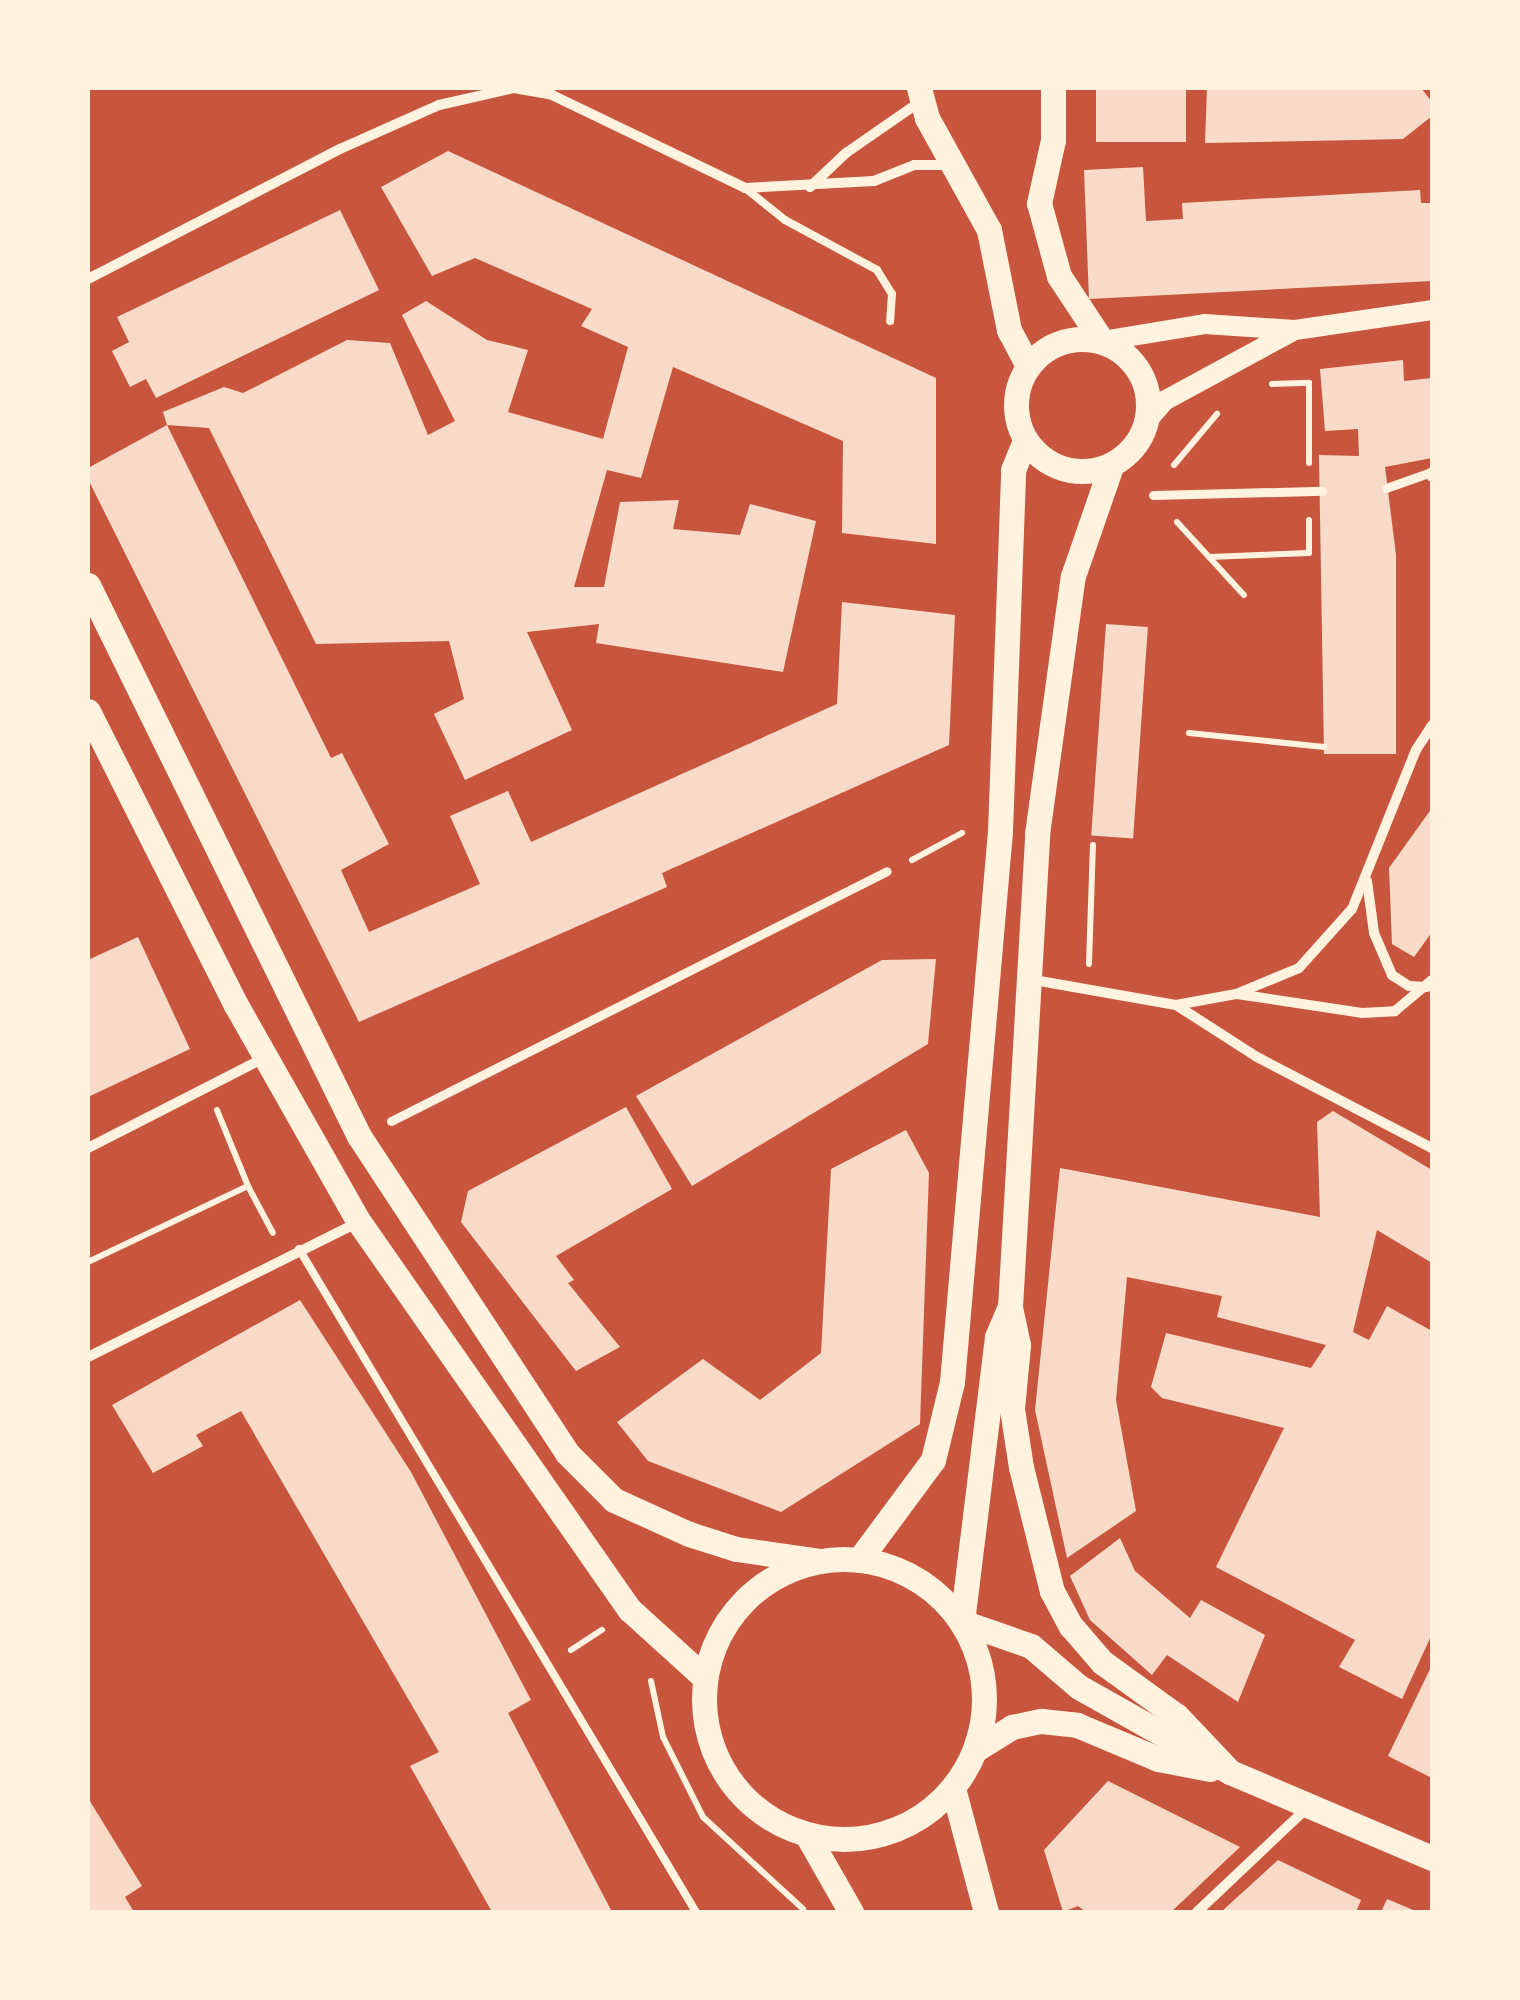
<!DOCTYPE html>
<style>
body{margin:0}
#map{position:relative;width:1520px;height:2000px;overflow:hidden;background:#c8553d;font-family:"Space Grotesk",sans-serif}
div>[style]{position:absolute}
.building>*{inset:0;background:#f7dbc8;transform-origin:0 0}
.path>*{height:6px;margin:-3px;padding:0 3px;transform-origin:3px;border-radius:3px;background:#fff3e0}
.service>*{height:8px;margin:-4px;padding:0 4px;transform-origin:4px;border-radius:4px;background:#fff3e0}
.pedestrian>*{height:9px;margin:-4.5px;padding:0 4.5px;transform-origin:4.5px;border-radius:4.5px;background:#fff3e0}
.minor>*{height:10px;margin:-5px;padding:0 5px;transform-origin:5px;border-radius:5px;background:#fff3e0}
.secondary>*{height:20px;margin:-10px;padding:0 10px;transform-origin:10px;border-radius:10px;background:#fff3e0}
.primary>*{height:25px;margin:-12.5px;padding:0 12.5px;transform-origin:12.5px;border-radius:12.5px;background:#fff3e0}
.primary>.ring{margin:-12.5px;padding:0;box-sizing:content-box;background:none;border:25px solid #fff3e0;border-radius:50%}
span{translate:-50% -50%;white-space:nowrap;text-align:center;line-height:1.15;-webkit-text-stroke:8px #fff3e0;paint-order:stroke}
.frame{position:absolute;inset:0;border:90px solid #fff3e0;pointer-events:none}
</style>
<div id="map">
<div class="building">
<i style="left:1096px;top:88px;width:90px;height:54px"></i>
<i style="clip-path:polygon(1207px 88px,1421px 88px,1432px 102px,1432px 116px,1403px 139px,1205px 143px)"></i>
<i style="clip-path:polygon(448px 151px,936px 378px,936px 544px,842px 533px,843px 441px,673px 367px,641px 478px,607px 470px,574px 587px,604px 587px,620px 502px,679px 500px,673px 529px,740px 535px,750px 504px,816px 521px,783px 672px,596px 643px,599px 624px,527px 632px,572px 730px,465px 780px,434px 714px,464px 699px,449px 641px,316px 644px,209px 428px,167px 425px,163px 412px,224px 387px,243px 393px,347px 340px,390px 343px,428px 435px,455px 421px,402px 315px,426px 301px,487px 340px,528px 350px,508px 412px,603px 439px,628px 347px,581px 326px,592px 309px,475px 258px,432px 276px,381px 187px)"></i>
<i style="clip-path:polygon(1143px 167px,1146px 221px,1183px 219px,1182px 203px,1420px 190px,1421px 203px,1432px 203px,1432px 281px,1089px 299px,1084px 170px)"></i>
<i style="clip-path:polygon(340px 210px,379px 290px,156px 398px,146px 379px,130px 387px,112px 351px,129px 342px,117px 317px)"></i>
<i style="clip-path:polygon(1403px 360px,1404px 381px,1432px 378px,1432px 458px,1385px 467px,1396px 555px,1396px 754px,1324px 754px,1319px 455px,1359px 456px,1358px 429px,1325px 431px,1320px 369px)"></i>
<i style="clip-path:polygon(167px 425px,331px 758px,342px 753px,389px 844px,341px 870px,369px 932px,480px 884px,450px 816px,508px 791px,531px 842px,837px 704px,842px 602px,955px 615px,949px 745px,662px 873px,667px 887px,359px 1022px,88px 479px,88px 468px)"></i>
<i style="left:1106px;top:624px;width:42px;height:212px;rotate:4deg"></i>
<i style="clip-path:polygon(1432px 808px,1432px 932px,1414px 957px,1392px 944px,1389px 868px)"></i>
<i style="clip-path:polygon(138px 937px,190px 1049px,88px 1097px,88px 960px)"></i>
<i style="clip-path:polygon(936px 959px,928px 1044px,692px 1186px,636px 1096px,882px 960px)"></i>
<i style="clip-path:polygon(626px 1107px,672px 1189px,556px 1256px,574px 1280px,568px 1283px,620px 1347px,576px 1371px,461px 1222px,468px 1191px)"></i>
<i style="clip-path:polygon(1333px 1111px,1432px 1170px,1432px 1263px,1377px 1230px,1353px 1332px,1369px 1340px,1387px 1306px,1432px 1331px,1432px 1634px,1402px 1699px,1339px 1667px,1355px 1640px,1216px 1567px,1284px 1428px,1162px 1398px,1151px 1387px,1166px 1333px,1311px 1368px,1326px 1345px,1217px 1317px,1222px 1296px,1127px 1277px,1116px 1400px,1136px 1511px,1067px 1558px,1035px 1410px,1060px 1168px,1320px 1217px,1317px 1122px)"></i>
<i style="clip-path:polygon(906px 1130px,929px 1173px,920px 1424px,781px 1512px,648px 1461px,617px 1422px,703px 1359px,760px 1400px,821px 1353px,831px 1169px)"></i>
<i style="clip-path:polygon(300px 1300px,411px 1472px,531px 1700px,508px 1713px,612px 1912px,492px 1912px,410px 1766px,439px 1752px,241px 1411px,196px 1435px,203px 1446px,153px 1473px,112px 1405px)"></i>
<i style="clip-path:polygon(1120px 1538px,1135px 1571px,1190px 1618px,1201px 1600px,1265px 1635px,1238px 1702px,1167px 1655px,1152px 1675px,1090px 1620px,1070px 1576px)"></i>
<i style="clip-path:polygon(1432px 1665px,1432px 1778px,1388px 1756px)"></i>
<i style="clip-path:polygon(1108px 1781px,1240px 1847px,1171px 1912px,1086px 1912px,1078px 1906px,1063px 1912px,1044px 1850px)"></i>
<i style="clip-path:polygon(88px 1798px,142px 1886px,125px 1897px,134px 1912px,88px 1912px)"></i>
<i style="clip-path:polygon(1278px 1860px,1361px 1900px,1356px 1912px,1221px 1912px)"></i>
<i style="clip-path:polygon(1387px 1899px,1418px 1912px,1381px 1912px)"></i>
</div>
<div class="path">
<i style="left:1272px;top:384px;width:37px;rotate:-2deg"></i>
<i style="left:1309px;top:383px;width:80px;rotate:90deg"></i>
<i style="left:1174px;top:465px;width:67px;rotate:-49.9deg"></i>
<i style="left:1177px;top:522px;width:99px;rotate:47.5deg"></i>
<i style="left:1209px;top:557px;width:100px;rotate:-2.3deg"></i>
<i style="left:1309px;top:553px;width:33px;rotate:-90deg"></i>
<i style="left:1189px;top:733px;width:136px;rotate:5.9deg"></i>
<i style="left:912px;top:860px;width:57px;rotate:-28.4deg"></i>
<i style="left:1089px;top:964px;width:119px;rotate:-88.1deg"></i>
<i style="left:248px;top:1186px;width:53px;rotate:62deg"></i>
<i style="left:88px;top:1262px;width:177px;rotate:-25.4deg"></i>
<i style="left:248px;top:1186px;width:82px;rotate:-112.2deg"></i>
<i style="left:571px;top:1650px;width:37px;rotate:-33deg"></i>
<i style="left:651px;top:1681px;width:57px;rotate:77.9deg"></i>
<i style="left:663px;top:1737px;width:89px;rotate:63.4deg"></i>
<i style="left:703px;top:1817px;width:136px;rotate:42.6deg"></i>
</div>
<div class="service">
<i style="left:745px;top:188px;width:51px;rotate:38.7deg"></i>
<i style="left:785px;top:220px;width:105px;rotate:28.5deg"></i>
<i style="left:877px;top:270px;width:28px;rotate:58deg"></i>
<i style="left:892px;top:294px;width:27px;rotate:94deg"></i>
<i style="left:299px;top:1249px;width:773px;rotate:59.09deg"></i>
</div>
<div class="pedestrian">
<i style="left:1386px;top:488px;width:48px;rotate:-19.6deg"></i>
<i style="left:1153px;top:495px;width:169px;rotate:-1.4deg"></i>
<i style="left:391px;top:1121px;width:555px;rotate:-26.75deg"></i>
</div>
<div class="minor">
<i style="left:810px;top:187px;width:50px;rotate:-43.4deg"></i>
<i style="left:846px;top:153px;width:91px;rotate:-34.7deg"></i>
<i style="left:88px;top:279px;width:284px;rotate:-27.3deg"></i>
<i style="left:340px;top:149px;width:108px;rotate:-24deg"></i>
<i style="left:439px;top:105px;width:77px;rotate:-12.8deg"></i>
<i style="left:514px;top:88px;width:39px;rotate:10deg"></i>
<i style="left:552px;top:95px;width:214px;rotate:25.7deg"></i>
<i style="left:745px;top:188px;width:129px;rotate:-3.1deg"></i>
<i style="left:874px;top:181px;width:43px;rotate:-21.8deg"></i>
<i style="left:914px;top:165px;width:34px"></i>
<i style="left:1432px;top:472px;width:5px;rotate:90deg"></i>
<i style="left:1367px;top:881px;width:52px;rotate:82.3deg"></i>
<i style="left:1374px;top:933px;width:46px;rotate:66.8deg"></i>
<i style="left:1392px;top:975px;width:20px;rotate:33deg"></i>
<i style="left:1409px;top:986px;width:18px;rotate:3deg"></i>
<i style="left:1034px;top:980px;width:144px;rotate:10deg"></i>
<i style="left:1176px;top:1005px;width:61px;rotate:-10.4deg"></i>
<i style="left:1236px;top:994px;width:68px;rotate:-22.4deg"></i>
<i style="left:1299px;top:968px;width:79px;rotate:-48.1deg"></i>
<i style="left:1352px;top:909px;width:171px;rotate:-68.1deg"></i>
<i style="left:1416px;top:750px;width:30px;rotate:-57deg"></i>
<i style="left:1237px;top:994px;width:126px;rotate:8.6deg"></i>
<i style="left:1362px;top:1013px;width:33px;rotate:-3deg"></i>
<i style="left:1395px;top:1011px;width:48px;rotate:-40deg"></i>
<i style="left:1176px;top:1005px;width:96px;rotate:32.7deg"></i>
<i style="left:1257px;top:1057px;width:197px;rotate:27.5deg"></i>
<i style="left:88px;top:1148px;width:200px;rotate:-27.1deg"></i>
<i style="left:88px;top:1357px;width:303px;rotate:-26.5deg"></i>
<i style="left:1197px;top:1912px;width:153px;rotate:-43.4deg"></i>
</div>
<div class="secondary">
<i style="left:1102px;top:341px;width:104px;rotate:-9.4deg"></i>
<i style="left:1205px;top:324px;width:90px;rotate:3.8deg"></i>
<i style="left:1295px;top:330px;width:138px;rotate:-8.3deg"></i>
<i style="left:1146px;top:422px;width:28px;rotate:-49deg"></i>
<i style="left:1164px;top:401px;width:147px;rotate:-28.5deg"></i>
</div>
<div class="primary">
<i style="left:919px;top:88px;width:31px;rotate:75deg"></i>
<i style="left:927px;top:118px;width:128px;rotate:61deg"></i>
<i style="left:989px;top:230px;width:102px;rotate:78.7deg"></i>
<i style="left:1009px;top:330px;width:40px;rotate:62deg"></i>
<i style="left:1053px;top:88px;width:52px;rotate:90deg"></i>
<i style="left:1053px;top:140px;width:65px;rotate:102.5deg"></i>
<i style="left:1039px;top:203px;width:76px;rotate:74.7deg"></i>
<i style="left:1059px;top:276px;width:78px;rotate:56.5deg"></i>
<i class="ring" style="left:1016px;top:339px;width:107px;height:107px"></i>
<i style="left:88px;top:585px;width:614px;rotate:63.81deg"></i>
<i style="left:359px;top:1136px;width:379px;rotate:56.7deg"></i>
<i style="left:567px;top:1453px;width:66px;rotate:45deg"></i>
<i style="left:614px;top:1500px;width:82px;rotate:24.4deg"></i>
<i style="left:689px;top:1534px;width:49px;rotate:17.7deg"></i>
<i style="left:736px;top:1549px;width:84px;rotate:8.2deg"></i>
<i style="left:88px;top:711px;width:329px;rotate:63.3deg"></i>
<i style="left:236px;top:1005px;width:249px;rotate:60.5deg"></i>
<i style="left:359px;top:1222px;width:473px;rotate:55.1deg"></i>
<i style="left:630px;top:1610px;width:101px;rotate:42.2deg"></i>
<i style="left:1010px;top:1307px;width:39px;rotate:78deg"></i>
<i style="left:1018px;top:1345px;width:64px;rotate:95.4deg"></i>
<i style="left:1012px;top:1409px;width:59px;rotate:81.2deg"></i>
<i style="left:1021px;top:1467px;width:128px;rotate:76deg"></i>
<i style="left:1052px;top:1591px;width:40px;rotate:62deg"></i>
<i style="left:1071px;top:1626px;width:48px;rotate:49.3deg"></i>
<i style="left:1102px;top:1662px;width:92px;rotate:35.8deg"></i>
<i style="left:1177px;top:1716px;width:77px;rotate:46.6deg"></i>
<i class="ring" style="left:704px;top:1559px;width:255px;height:255px"></i>
<i style="left:859px;top:1560px;width:124px;rotate:-53.5deg"></i>
<i style="left:933px;top:1460px;width:80px;rotate:-76.3deg"></i>
<i style="left:952px;top:1382px;width:553px;rotate:-85.02deg"></i>
<i style="left:1000px;top:831px;width:361px;rotate:-87.9deg"></i>
<i style="left:1013px;top:470px;width:32px;rotate:-68deg"></i>
<i style="left:962px;top:1622px;width:287px;rotate:-83deg"></i>
<i style="left:997px;top:1337px;width:33px;rotate:-67deg"></i>
<i style="left:1010px;top:1307px;width:474px;rotate:-86.7deg"></i>
<i style="left:1037px;top:834px;width:260px;rotate:-82.1deg"></i>
<i style="left:1073px;top:576px;width:116px;rotate:-70.9deg"></i>
<i style="left:962px;top:1622px;width:73px;rotate:19.2deg"></i>
<i style="left:1031px;top:1646px;width:63px;rotate:40.5deg"></i>
<i style="left:1079px;top:1687px;width:173px;rotate:29.4deg"></i>
<i style="left:1230px;top:1772px;width:220px;rotate:23.1deg"></i>
<i style="left:975px;top:1750px;width:44px;rotate:-31.9deg"></i>
<i style="left:1012px;top:1727px;width:30px;rotate:-12deg"></i>
<i style="left:1041px;top:1721px;width:36px;rotate:6deg"></i>
<i style="left:1077px;top:1725px;width:88px;rotate:22.8deg"></i>
<i style="left:1158px;top:1759px;width:53px;rotate:10.9deg"></i>
<i style="left:953px;top:1788px;width:128px;rotate:75.1deg"></i>
<i style="left:807px;top:1835px;width:89px;rotate:60.3deg"></i>
</div>
<div class="frame"></div>
</div>
